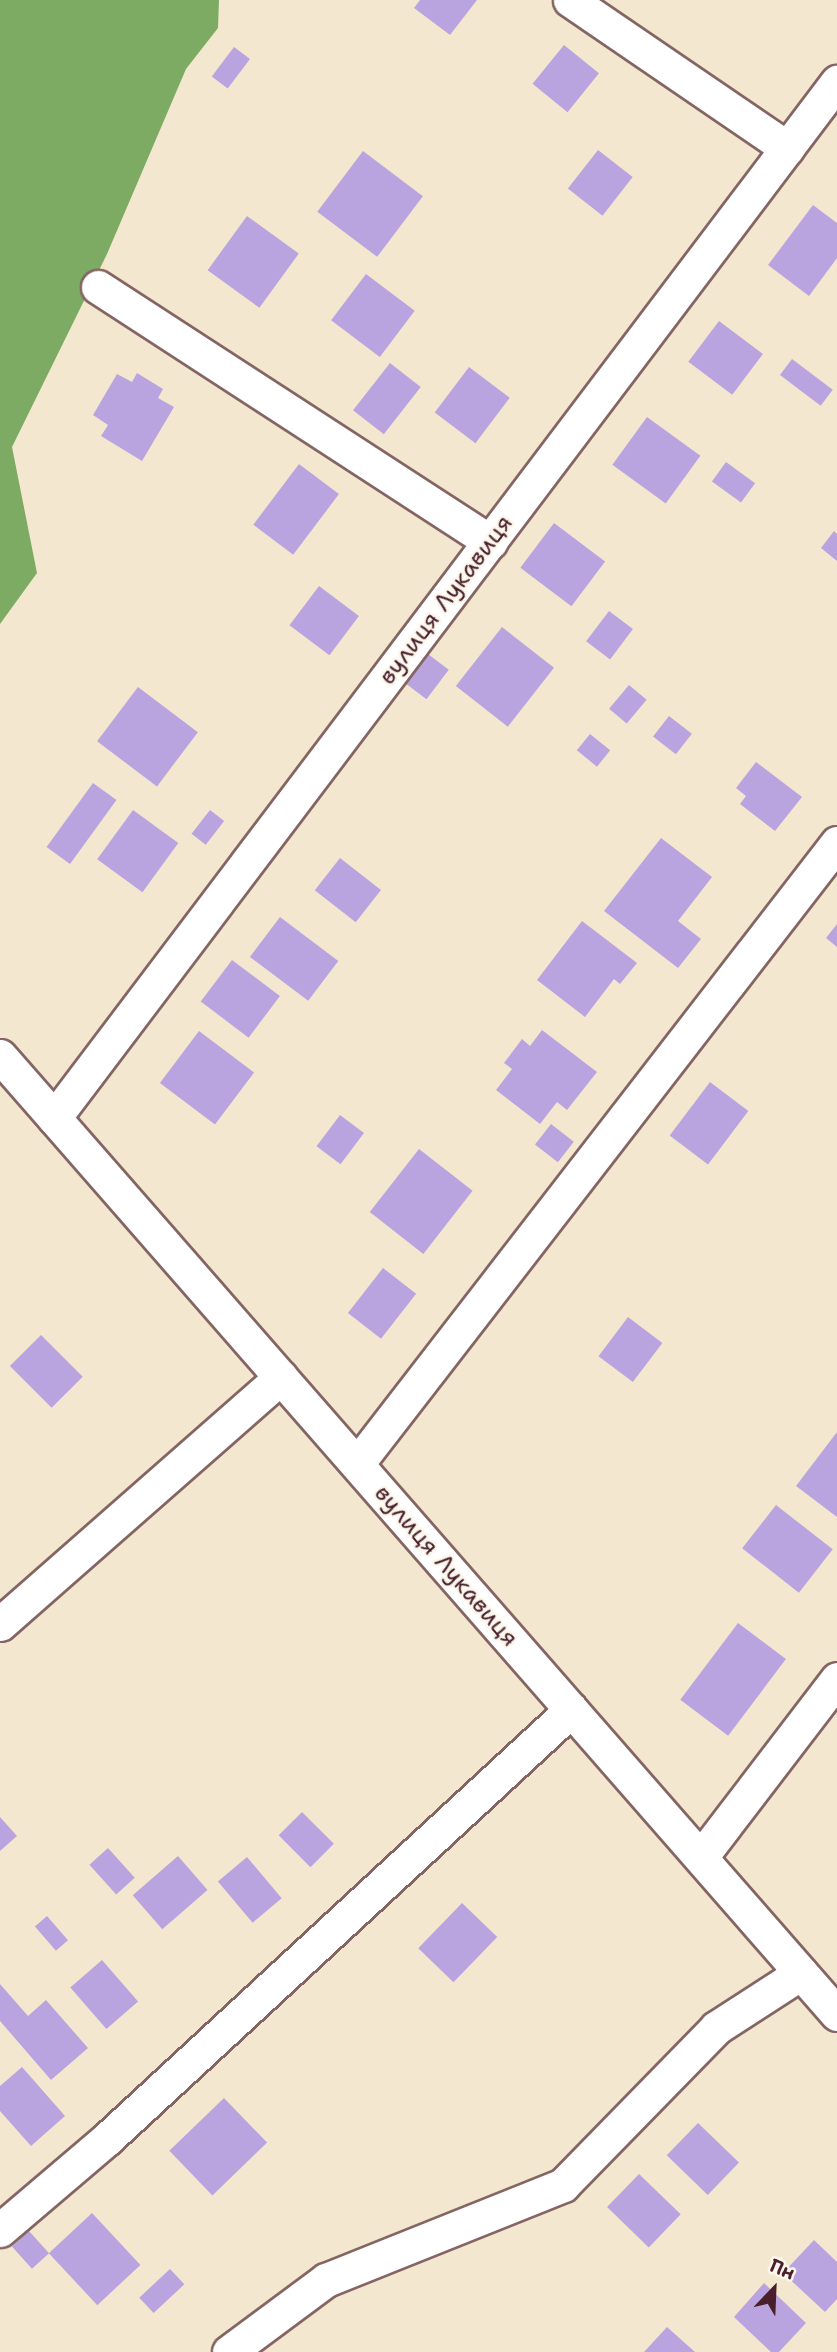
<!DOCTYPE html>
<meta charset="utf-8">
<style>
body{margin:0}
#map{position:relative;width:837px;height:2352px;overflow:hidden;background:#f3e8cf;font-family:"Shantell Sans",sans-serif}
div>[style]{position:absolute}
.forest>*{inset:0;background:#7eab64}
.building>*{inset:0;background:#baa4df;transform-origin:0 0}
.roads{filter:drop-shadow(2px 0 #856564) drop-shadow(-2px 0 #856564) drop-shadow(0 2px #856564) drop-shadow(0 -2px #856564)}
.street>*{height:33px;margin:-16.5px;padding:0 16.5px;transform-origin:16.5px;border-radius:16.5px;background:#fff}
span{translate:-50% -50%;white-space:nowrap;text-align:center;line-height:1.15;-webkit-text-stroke:5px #fbf7ec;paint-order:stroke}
.street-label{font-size:24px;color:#4a1f2b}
.north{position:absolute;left:739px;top:2254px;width:70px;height:70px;-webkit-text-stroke:5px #fbf7ec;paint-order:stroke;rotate:23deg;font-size:19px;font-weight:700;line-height:28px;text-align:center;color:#4a1f2b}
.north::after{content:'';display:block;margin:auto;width:24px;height:32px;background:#4a1f2b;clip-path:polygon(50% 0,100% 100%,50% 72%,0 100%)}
</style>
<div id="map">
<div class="forest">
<i style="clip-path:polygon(0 0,219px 0,218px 28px,186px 69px,107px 254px,12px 447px,37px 573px,0 624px)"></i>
</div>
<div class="building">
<i style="clip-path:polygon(420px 0,477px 0,450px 35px,414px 8px)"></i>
<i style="left:564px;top:45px;width:45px;height:50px;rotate:39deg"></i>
<i style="left:234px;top:47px;width:20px;height:37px;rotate:37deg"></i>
<i style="left:598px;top:150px;width:44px;height:49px;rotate:38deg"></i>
<i style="left:363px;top:151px;width:75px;height:76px;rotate:37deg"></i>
<i style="clip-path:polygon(813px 205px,837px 223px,837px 258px,809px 296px,768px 265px)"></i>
<i style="left:247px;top:216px;width:64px;height:67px;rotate:36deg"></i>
<i style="left:366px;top:274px;width:61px;height:58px;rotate:37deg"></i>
<i style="left:719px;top:321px;width:55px;height:51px;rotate:37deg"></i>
<i style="left:792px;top:359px;width:51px;height:20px;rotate:37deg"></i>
<i style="left:390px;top:363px;width:39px;height:60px;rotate:38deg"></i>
<i style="left:469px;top:367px;width:51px;height:57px;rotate:37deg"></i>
<i style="clip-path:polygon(137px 373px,163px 389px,158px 398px,174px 407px,142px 461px,101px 436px,108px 425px,93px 415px,117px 374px,132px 382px)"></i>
<i style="left:647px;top:417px;width:66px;height:59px;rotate:36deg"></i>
<i style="left:726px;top:462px;width:36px;height:24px;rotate:36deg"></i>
<i style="left:299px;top:464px;width:50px;height:76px;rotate:37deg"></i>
<i style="left:554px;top:523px;width:64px;height:56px;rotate:37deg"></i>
<i style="clip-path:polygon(834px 531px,837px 534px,837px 561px,821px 548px)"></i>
<i style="left:319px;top:586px;width:50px;height:49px;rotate:37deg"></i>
<i style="left:609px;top:611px;width:30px;height:38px;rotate:37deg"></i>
<i style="left:502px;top:627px;width:66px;height:75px;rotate:38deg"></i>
<i style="left:424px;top:651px;width:31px;height:37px;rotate:37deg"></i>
<i style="left:629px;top:685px;width:23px;height:31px;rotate:40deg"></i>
<i style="left:138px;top:687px;width:75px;height:68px;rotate:37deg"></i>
<i style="left:669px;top:716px;width:29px;height:26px;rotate:38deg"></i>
<i style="left:590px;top:734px;width:26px;height:21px;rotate:39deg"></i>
<i style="clip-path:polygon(756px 762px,802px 797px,775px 831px,740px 804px,746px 796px,736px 788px)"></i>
<i style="left:93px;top:783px;width:29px;height:79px;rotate:36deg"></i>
<i style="left:133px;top:810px;width:56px;height:61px;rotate:36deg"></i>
<i style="left:210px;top:810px;width:18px;height:30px;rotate:38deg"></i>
<i style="clip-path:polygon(661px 838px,712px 877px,678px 921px,701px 939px,678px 968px,604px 911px)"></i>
<i style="left:340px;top:858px;width:52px;height:41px;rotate:38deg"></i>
<i style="left:280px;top:917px;width:73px;height:50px;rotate:37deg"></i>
<i style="clip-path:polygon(582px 921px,637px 963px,620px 984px,614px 979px,585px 1017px,537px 980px)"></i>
<i style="clip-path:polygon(837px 924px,837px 947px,826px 938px)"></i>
<i style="left:232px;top:960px;width:60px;height:52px;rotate:37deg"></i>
<i style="clip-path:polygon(542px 1030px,597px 1072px,567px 1110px,557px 1102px,540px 1124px,496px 1090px,512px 1069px,504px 1063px,522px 1039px,530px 1046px)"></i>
<i style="left:199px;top:1031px;width:69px;height:65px;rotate:37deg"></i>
<i style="left:710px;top:1082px;width:48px;height:67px;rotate:37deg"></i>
<i style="left:340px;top:1115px;width:30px;height:39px;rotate:37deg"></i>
<i style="left:551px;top:1124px;width:29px;height:26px;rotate:38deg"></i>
<i style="left:419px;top:1149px;width:68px;height:80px;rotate:38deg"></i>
<i style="left:383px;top:1268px;width:42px;height:57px;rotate:38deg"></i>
<i style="left:628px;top:1317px;width:43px;height:49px;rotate:37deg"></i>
<i style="left:41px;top:1335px;width:59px;height:44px;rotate:45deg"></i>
<i style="clip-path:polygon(837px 1432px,837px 1517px,796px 1486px)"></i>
<i style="left:776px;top:1505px;width:72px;height:55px;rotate:38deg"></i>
<i style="left:738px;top:1623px;width:60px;height:96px;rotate:37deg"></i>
<i style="left:302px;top:1812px;width:45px;height:33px;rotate:45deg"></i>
<i style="clip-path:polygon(0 1817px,17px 1836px,0 1851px)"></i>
<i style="left:108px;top:1848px;width:40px;height:25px;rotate:48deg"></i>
<i style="left:178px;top:1856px;width:45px;height:60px;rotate:49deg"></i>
<i style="left:247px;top:1857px;width:54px;height:38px;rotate:50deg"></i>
<i style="left:462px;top:1903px;width:49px;height:63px;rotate:44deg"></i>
<i style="left:47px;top:1916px;width:32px;height:16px;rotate:49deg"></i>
<i style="left:102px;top:1960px;width:55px;height:42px;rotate:49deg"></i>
<i style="clip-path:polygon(0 1984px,28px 2016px,46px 2000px,88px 2048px,51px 2080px,0 2021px)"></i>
<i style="clip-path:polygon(22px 2067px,65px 2116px,31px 2146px,0 2111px,0 2086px)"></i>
<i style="left:224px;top:2098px;width:62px;height:76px;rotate:46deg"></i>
<i style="left:698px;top:2123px;width:57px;height:45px;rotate:44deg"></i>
<i style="left:639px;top:2174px;width:58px;height:46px;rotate:44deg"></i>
<i style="left:92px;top:2213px;width:71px;height:59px;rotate:47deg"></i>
<i style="left:29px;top:2231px;width:30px;height:23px;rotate:48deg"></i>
<i style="clip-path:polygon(814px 2240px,837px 2262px,837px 2299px,825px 2312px,783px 2273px)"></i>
<i style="left:170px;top:2269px;width:21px;height:42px;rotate:47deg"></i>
<i style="clip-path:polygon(764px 2283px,806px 2323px,779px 2352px,771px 2352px,734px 2317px)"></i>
<i style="clip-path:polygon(667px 2327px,695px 2352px,644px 2352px)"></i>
</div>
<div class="roads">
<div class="street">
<i style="left:570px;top:0;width:263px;rotate:34.3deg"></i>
<i style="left:98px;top:287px;width:468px;rotate:33deg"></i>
<i style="left:0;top:1056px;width:1272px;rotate:48.86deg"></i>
<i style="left:54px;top:1118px;width:1299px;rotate:-52.92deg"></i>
<i style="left:357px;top:1464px;width:785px;rotate:-52.3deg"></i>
<i style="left:0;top:1624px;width:374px;rotate:-41.3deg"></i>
<i style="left:701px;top:1857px;width:224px;rotate:-52.6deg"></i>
<i style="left:0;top:2230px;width:142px;rotate:-40.4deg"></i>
<i style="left:108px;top:2138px;width:631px;rotate:-42.75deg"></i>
<i style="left:229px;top:2352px;width:121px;rotate:-36.6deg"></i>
<i style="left:326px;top:2280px;width:255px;rotate:-21.8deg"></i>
<i style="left:563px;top:2185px;width:219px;rotate:-45.7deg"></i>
<i style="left:716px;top:2028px;width:101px;rotate:-32.9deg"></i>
</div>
</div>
<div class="street-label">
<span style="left:446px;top:600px;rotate:-53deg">вулиця Лукавиця</span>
<span style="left:446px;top:1566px;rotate:49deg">вулиця Лукавиця</span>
</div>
<div class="north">Пн</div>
</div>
